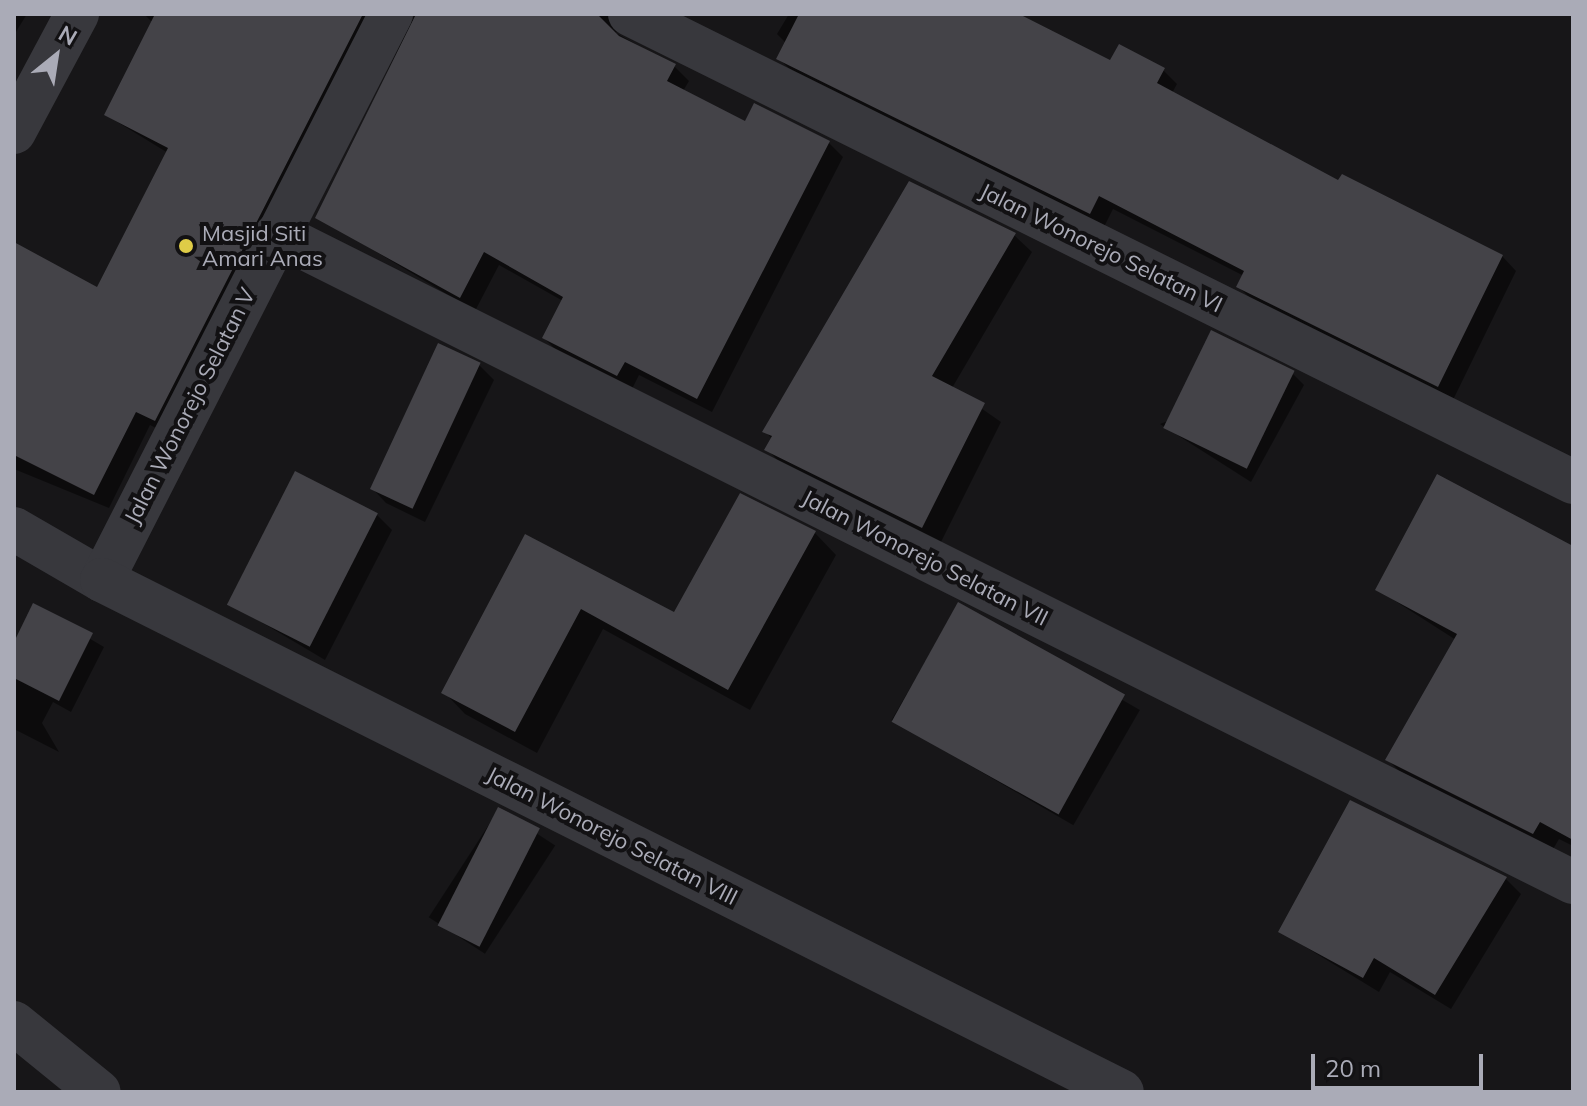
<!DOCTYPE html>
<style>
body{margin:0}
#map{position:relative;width:1587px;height:1106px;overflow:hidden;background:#171618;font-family:Mulish,sans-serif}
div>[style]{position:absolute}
.shadow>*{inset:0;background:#0007;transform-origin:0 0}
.building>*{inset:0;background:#444348;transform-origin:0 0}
.street>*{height:44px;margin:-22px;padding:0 22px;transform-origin:22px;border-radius:22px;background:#38383d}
.dots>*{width:22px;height:22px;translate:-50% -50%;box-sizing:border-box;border:4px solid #121113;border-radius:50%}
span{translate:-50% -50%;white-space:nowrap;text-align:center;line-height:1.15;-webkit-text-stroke:8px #121113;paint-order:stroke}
.poi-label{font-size:22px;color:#aaabb7}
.left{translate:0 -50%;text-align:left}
.street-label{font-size:22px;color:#aaabb7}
.frame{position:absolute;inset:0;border:16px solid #aaabb7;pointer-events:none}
.north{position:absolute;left:16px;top:16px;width:80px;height:80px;-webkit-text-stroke:6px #121113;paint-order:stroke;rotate:30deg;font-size:22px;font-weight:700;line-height:32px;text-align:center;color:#aaabb7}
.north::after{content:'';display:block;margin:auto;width:28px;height:36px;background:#aaabb7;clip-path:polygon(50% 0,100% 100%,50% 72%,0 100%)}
.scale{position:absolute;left:1311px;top:1054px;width:172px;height:36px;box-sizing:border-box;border:4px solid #aaabb7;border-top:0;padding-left:10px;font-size:24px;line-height:28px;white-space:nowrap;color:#aaabb7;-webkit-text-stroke:6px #121113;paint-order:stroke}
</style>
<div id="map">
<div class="shadow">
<i style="clip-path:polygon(14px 14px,27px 14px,14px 35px)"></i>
<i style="clip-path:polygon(144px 14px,388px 14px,170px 435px,150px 425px,109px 508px,14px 469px,14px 244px,97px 290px,168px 153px,106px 115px,153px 23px)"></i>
<i style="clip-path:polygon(415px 14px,626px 14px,616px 33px,674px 66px,689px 81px,683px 91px,745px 124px,829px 143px,843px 157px,712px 412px,639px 375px,632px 389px,559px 353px,544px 338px,563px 301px,499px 265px,475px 311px,318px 217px)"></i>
<i style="clip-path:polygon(789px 14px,1013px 14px,1111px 62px,1163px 70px,1177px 84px,1172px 93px,1339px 183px,1502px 256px,1516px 271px,1453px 400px,1252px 300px,1238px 286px,1244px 276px,1113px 209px,1104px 227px,793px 72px,778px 58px,786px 43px,777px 34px)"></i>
<i style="clip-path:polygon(1014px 235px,1032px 252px,952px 388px,1001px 422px,940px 544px,784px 467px,767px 449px,772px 439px,765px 431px)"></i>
<i style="clip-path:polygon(479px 365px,494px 380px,425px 522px,386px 503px,371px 487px)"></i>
<i style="clip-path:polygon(1292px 373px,1304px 385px,1251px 482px,1160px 424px)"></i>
<i style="clip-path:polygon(741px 496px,815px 533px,836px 555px,750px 710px,603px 629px,537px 753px,465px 714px,444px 692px,526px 537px,675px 614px)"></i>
<i style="clip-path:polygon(377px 515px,392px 530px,325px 660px,229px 603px)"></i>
<i style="clip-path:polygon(1573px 548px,1573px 846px,1559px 839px,1552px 851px,1406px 778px,1388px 760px,1456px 640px,1378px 590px)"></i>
<i style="left:958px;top:605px;width:210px;height:133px;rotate:30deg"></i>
<i style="clip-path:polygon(34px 606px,104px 647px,71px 712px,53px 702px,42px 723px,59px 752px,14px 729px,14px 646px)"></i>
<i style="left:499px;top:809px;width:67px;height:129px;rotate:33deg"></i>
<i style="clip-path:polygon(1506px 879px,1521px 894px,1451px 1009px,1390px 972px,1379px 992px,1281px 932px)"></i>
</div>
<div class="building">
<i style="clip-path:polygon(155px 14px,363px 14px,155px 421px,136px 412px,94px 495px,14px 455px,14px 242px,97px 287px,168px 148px,104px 115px)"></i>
<i style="clip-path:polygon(416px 14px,597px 14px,619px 36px,676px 64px,667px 81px,745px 121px,754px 103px,830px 141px,697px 399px,625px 362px,617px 376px,542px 338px,563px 297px,484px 252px,460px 298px,315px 218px)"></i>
<i style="clip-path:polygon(799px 14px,1019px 14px,1110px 60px,1119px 44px,1165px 68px,1157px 83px,1338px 180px,1342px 174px,1503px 255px,1438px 387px,1236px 287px,1244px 271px,1099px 196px,1090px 214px,776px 59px)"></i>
<i style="clip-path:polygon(909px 181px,1016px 233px,932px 376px,985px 403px,922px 528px,764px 450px,772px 436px,762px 432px)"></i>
<i style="left:1211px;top:330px;width:93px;height:109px;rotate:26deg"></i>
<i style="left:438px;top:343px;width:47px;height:161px;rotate:25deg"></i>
<i style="left:295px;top:471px;width:93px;height:150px;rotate:27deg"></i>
<i style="clip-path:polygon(1437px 474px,1573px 546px,1573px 840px,1540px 822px,1533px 834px,1385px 760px,1457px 634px,1375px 590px)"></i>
<i style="clip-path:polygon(740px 493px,816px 531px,728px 690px,581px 609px,515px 732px,441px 693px,525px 534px,674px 612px)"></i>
<i style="left:958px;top:602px;width:191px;height:137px;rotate:29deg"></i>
<i style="clip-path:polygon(33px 603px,93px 633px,59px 701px,14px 678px,14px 642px)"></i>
<i style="clip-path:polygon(1350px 800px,1507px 877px,1435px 995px,1374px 958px,1363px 978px,1278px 932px)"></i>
<i style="left:498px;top:807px;width:47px;height:133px;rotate:27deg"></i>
</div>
<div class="street">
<i style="left:630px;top:14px;width:1053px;rotate:26.39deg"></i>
<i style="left:14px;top:132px;width:134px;rotate:-61.9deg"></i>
<i style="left:277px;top:234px;width:1449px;rotate:26.57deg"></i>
<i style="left:14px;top:529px;width:102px;rotate:30.1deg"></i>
<i style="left:102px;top:580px;width:636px;rotate:-62.95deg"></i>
<i style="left:102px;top:580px;width:1141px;rotate:26.65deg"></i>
<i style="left:14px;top:1023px;width:109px;rotate:39.1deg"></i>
</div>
<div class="dots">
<i style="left:186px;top:246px;background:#dfcc47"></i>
</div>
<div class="poi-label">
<span class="left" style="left:202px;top:246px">Masjid Siti<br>Amari Anas</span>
</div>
<div class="street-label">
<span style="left:1101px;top:248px;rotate:26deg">Jalan Wonorejo Selatan VI</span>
<span style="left:190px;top:406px;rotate:-63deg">Jalan Wonorejo Selatan V</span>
<span style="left:925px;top:558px;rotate:27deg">Jalan Wonorejo Selatan VII</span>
<span style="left:612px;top:836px;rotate:27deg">Jalan Wonorejo Selatan VIII</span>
</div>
<div class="frame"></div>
<div class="north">N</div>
<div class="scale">20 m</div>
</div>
